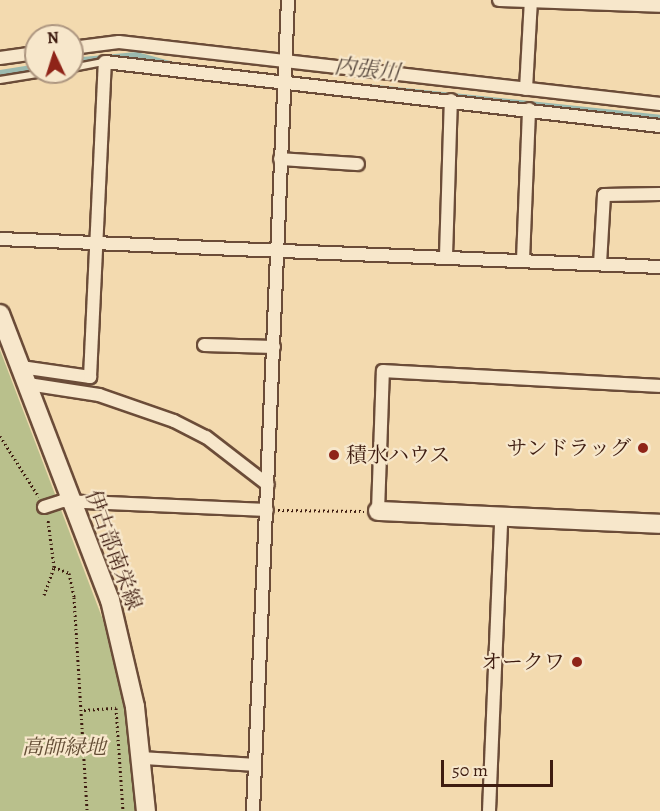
<!DOCTYPE html>
<meta charset="utf-8">
<style>
body{margin:0}
#map{position:relative;width:660px;height:811px;overflow:hidden;background:#f3daaf;font-family:Alegreya,"Noto Serif JP",serif}
div>[style]{position:absolute}
.green>*{inset:0;background:#b9c08c}
.stream>*{height:4.5px;margin:-2.25px;padding:0 2.25px;transform-origin:2.25px;border-radius:2.25px;background:#9bbaaf}
.path>*{height:3px;margin-top:-1.5px;transform-origin:0;background:repeating-linear-gradient(90deg,#3e1c10 0 1.5px,transparent 0 4.5px)}
.roads{filter:drop-shadow(2px 0 #6b4c38) drop-shadow(-2px 0 #6b4c38) drop-shadow(0 2px #6b4c38) drop-shadow(0 -2px #6b4c38)}
.lane>*{height:6px;margin:-3px;padding:0 3px;transform-origin:3px;border-radius:3px;background:#f7e7cb}
.street>*{height:12px;margin:-6px;padding:0 6px;transform-origin:6px;border-radius:6px;background:#f7e7cb}
.secondary>*{height:18px;margin:-9px;padding:0 9px;transform-origin:9px;border-radius:9px;background:#f7e7cb}
.dots>*{width:16px;height:16px;translate:-50% -50%;box-sizing:border-box;border:3px solid #f7e7cb;border-radius:50%}
span{translate:-50% -50%;white-space:nowrap;text-align:center;line-height:1.15;-webkit-text-stroke:4.5px #f7e7cb;paint-order:stroke}
.poi-label{font-size:21px;color:#3e1c10}
.right{translate:-100% -50%;text-align:right}
.left{translate:0 -50%;text-align:left}
.street-label{font-size:21px;color:#3e1c10}
.park-label{font-size:21px;color:#634d35;font-style:italic}
.water-label{font-size:22px;color:#5a4b40;font-style:italic}
.north{position:absolute;left:24px;top:24px;width:60px;height:60px;box-sizing:border-box;background:#f7e7cb;border:2px solid #ad9680;border-radius:50%;rotate:356deg;font-size:16px;font-weight:700;line-height:24px;text-align:center;color:#3e1c10}
.north::after{content:'';display:block;margin:auto;width:21px;height:27px;background:#8f2418;clip-path:polygon(50% 0,100% 100%,50% 72%,0 100%)}
.scale{position:absolute;left:441px;top:760px;width:112px;height:27px;box-sizing:border-box;border:3px solid #3e1c10;border-top:0;padding-left:8px;font-size:18px;line-height:21px;white-space:nowrap;color:#3e1c10;-webkit-text-stroke:4px #f7e7cb;paint-order:stroke}
</style>
<div id="map">
<div class="green">
<i style="clip-path:polygon(0 350px,103px 620px,130px 732px,137px 811px,0 811px)"></i>
</div>
<div class="stream">
<i style="left:72px;top:60px;width:64px;rotate:-5.4deg"></i>
<i style="left:136px;top:54px;width:39px;rotate:15deg"></i>
<i style="left:0;top:72px;width:36px;rotate:-9deg"></i>
<i style="left:367px;top:86px;width:295px;rotate:6deg"></i>
</div>
<div class="path">
<i style="left:0;top:436px;width:72px;rotate:57.4deg"></i>
<i style="left:278px;top:510px;width:86px;rotate:0.7deg"></i>
<i style="left:54px;top:567px;width:16px;rotate:22deg"></i>
<i style="left:69px;top:573px;width:25px;rotate:78deg"></i>
<i style="left:74px;top:597px;width:214px;rotate:86.5deg"></i>
<i style="left:44px;top:595px;width:30px;rotate:-70deg"></i>
<i style="left:54px;top:567px;width:47px;rotate:-97.3deg"></i>
<i style="left:84px;top:710px;width:32px;rotate:-4deg"></i>
<i style="left:116px;top:708px;width:103px;rotate:86.1deg"></i>
</div>
<div class="roads">
<div class="lane">
<i style="left:72px;top:68px;width:33px;rotate:-11deg"></i>
<i style="left:0;top:80px;width:50px;rotate:-9.3deg"></i>
</div>
<div class="street">
<i style="left:499px;top:0;width:161px;rotate:2.1deg"></i>
<i style="left:72px;top:48px;width:47px;rotate:-7.3deg"></i>
<i style="left:119px;top:42px;width:545px;rotate:6.54deg"></i>
<i style="left:0;top:58px;width:36px;rotate:-8deg"></i>
<i style="left:526px;top:89px;width:89px;rotate:-86.8deg"></i>
<i style="left:280px;top:159px;width:78px;rotate:3.7deg"></i>
<i style="left:0;top:239px;width:661px;rotate:2.43deg"></i>
<i style="left:446px;top:256px;width:156px;rotate:-88.2deg"></i>
<i style="left:523px;top:260px;width:151px;rotate:-87.7deg"></i>
<i style="left:600px;top:264px;width:69px;rotate:-86.7deg"></i>
<i style="left:604px;top:195px;width:56px;rotate:-1deg"></i>
<i style="left:204px;top:345px;width:70px;rotate:1.6deg"></i>
<i style="left:21px;top:367px;width:70px;rotate:8.2deg"></i>
<i style="left:90px;top:377px;width:315px;rotate:-87.3deg"></i>
<i style="left:105px;top:62px;width:559px;rotate:6.58deg"></i>
<i style="left:28px;top:384px;width:72px;rotate:8.8deg"></i>
<i style="left:99px;top:395px;width:79px;rotate:19.1deg"></i>
<i style="left:174px;top:421px;width:36px;rotate:27deg"></i>
<i style="left:206px;top:437px;width:78px;rotate:37.7deg"></i>
<i style="left:44px;top:507px;width:19px;rotate:-18deg"></i>
<i style="left:62px;top:501px;width:205px;rotate:2.5deg"></i>
<i style="left:378px;top:511px;width:140px;rotate:-88deg"></i>
<i style="left:383px;top:371px;width:277px;rotate:3.1deg"></i>
<i style="left:142px;top:758px;width:113px;rotate:3.5deg"></i>
<i style="left:253px;top:811px;width:812px;rotate:-87.53deg"></i>
<i style="left:489px;top:811px;width:292px;rotate:-87.6deg"></i>
</div>
<div class="secondary">
<i style="left:0;top:314px;width:306px;rotate:69deg"></i>
<i style="left:110px;top:600px;width:110px;rotate:76.8deg"></i>
<i style="left:135px;top:707px;width:105px;rotate:84deg"></i>
<i style="left:378px;top:511px;width:282px;rotate:2.6deg"></i>
</div>
</div>
<div class="dots">
<i style="left:643px;top:448px;background:#8f2418"></i>
<i style="left:334px;top:455px;background:#8f2418"></i>
<i style="left:577px;top:662px;background:#8f2418"></i>
</div>
<div class="poi-label">
<span class="right" style="left:631px;top:448px">サンドラッグ</span>
<span class="left" style="left:346px;top:455px">積水ハウス</span>
<span class="right" style="left:565px;top:662px">オークワ</span>
</div>
<div class="street-label">
<span style="left:114px;top:550px;rotate:70deg">伊古部南栄線</span>
</div>
<div class="park-label">
<span style="left:64px;top:747px">高師緑地</span>
</div>
<div class="water-label">
<span style="left:367px;top:70px;rotate:6deg">内張川</span>
</div>
<div class="north">N</div>
<div class="scale">50 m</div>
</div>
